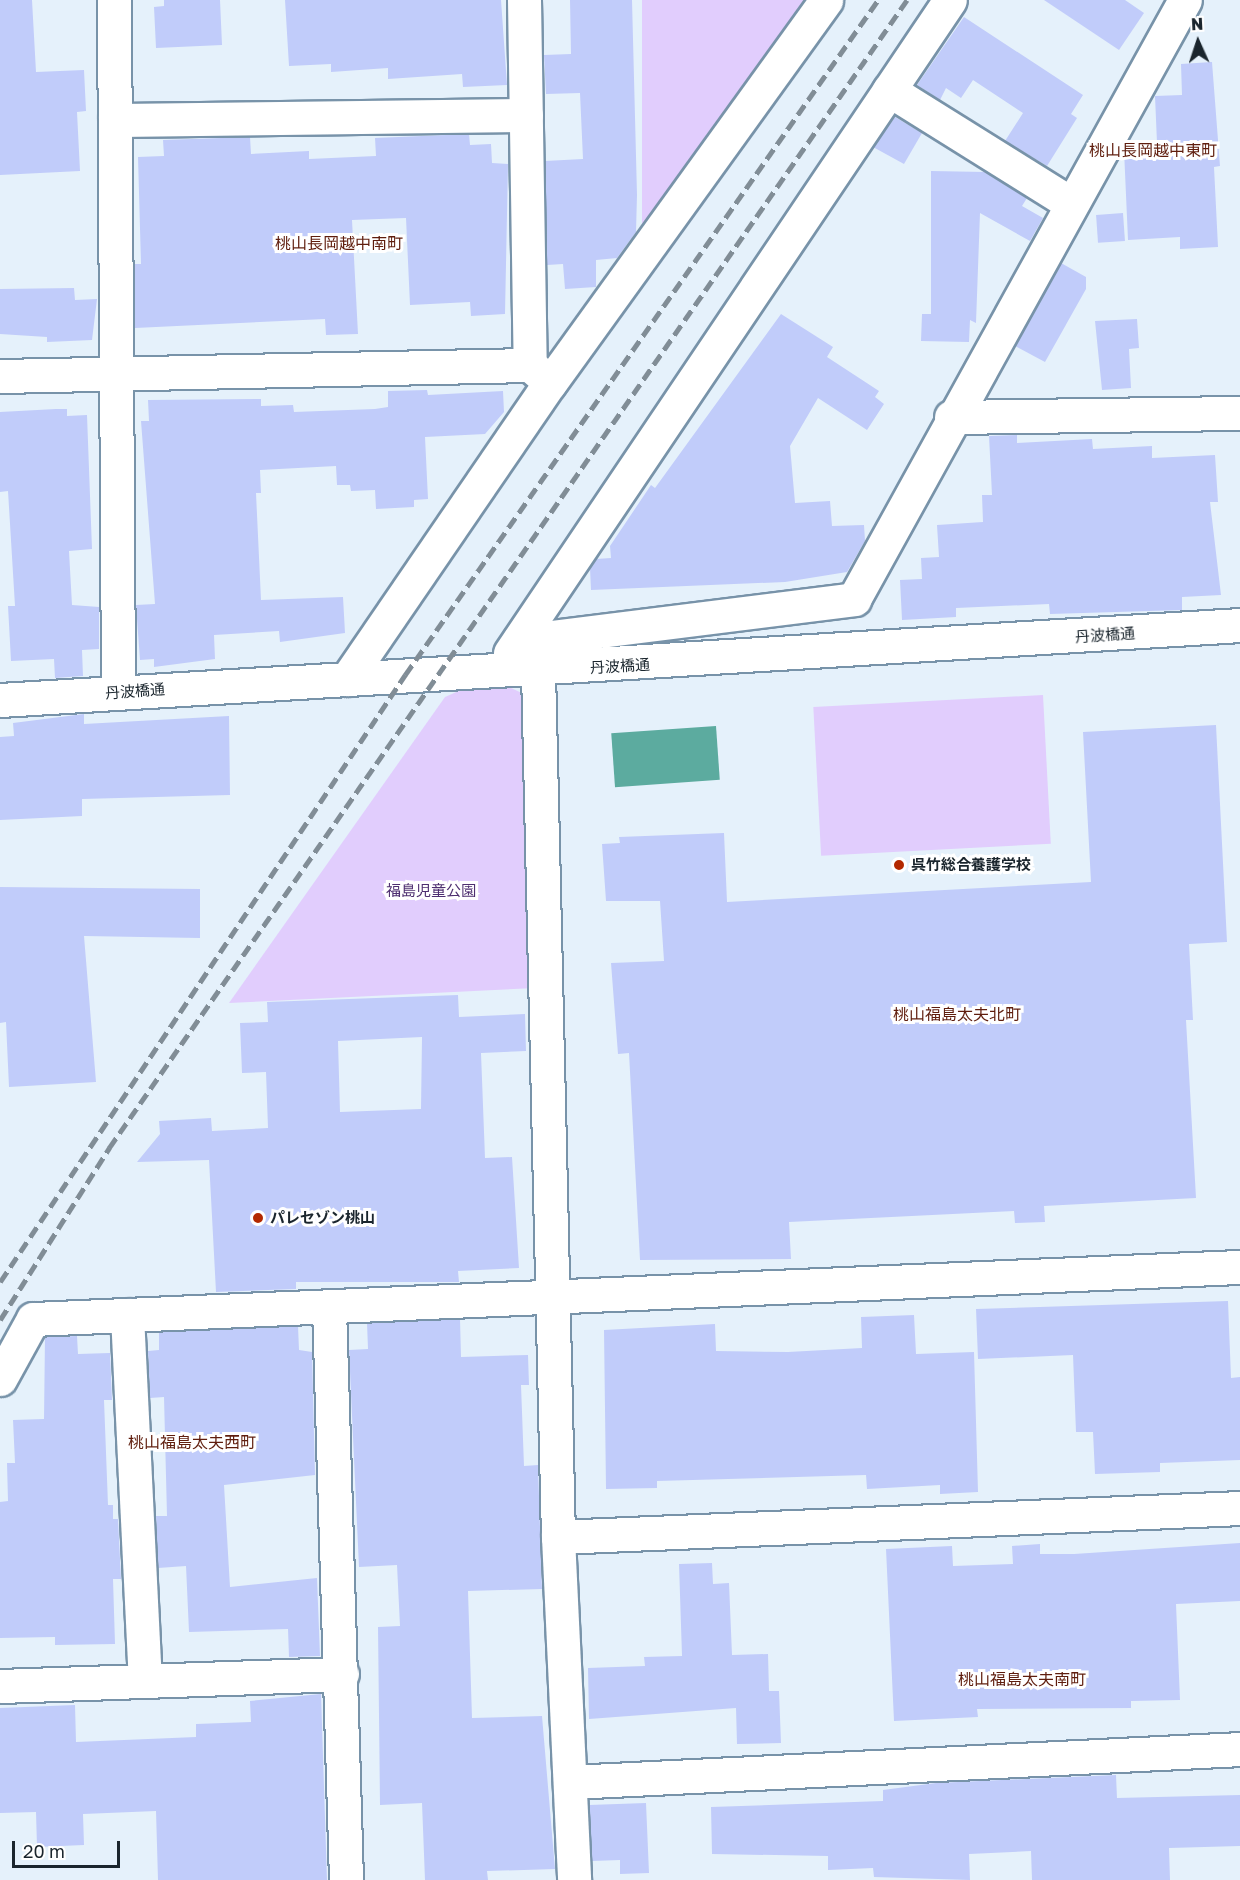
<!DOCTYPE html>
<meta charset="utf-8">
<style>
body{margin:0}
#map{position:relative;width:1240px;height:1880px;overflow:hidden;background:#e5f1fb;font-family:"Golos Text","Noto Sans JP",sans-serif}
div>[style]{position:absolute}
.green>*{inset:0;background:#e1cdfd;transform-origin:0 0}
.water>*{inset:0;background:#5cab9f;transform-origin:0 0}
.building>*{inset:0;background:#c1ccfa;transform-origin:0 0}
.roads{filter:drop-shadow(2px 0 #7893a9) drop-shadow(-2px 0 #7893a9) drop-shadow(0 2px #7893a9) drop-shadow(0 -2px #7893a9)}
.minor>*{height:33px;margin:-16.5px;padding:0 16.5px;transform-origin:16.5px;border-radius:16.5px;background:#fff}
.rail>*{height:4.5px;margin-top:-2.25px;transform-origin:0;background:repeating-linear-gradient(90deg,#818d96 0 12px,transparent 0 18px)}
.dots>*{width:16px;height:16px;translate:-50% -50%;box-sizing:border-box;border:3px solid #fff;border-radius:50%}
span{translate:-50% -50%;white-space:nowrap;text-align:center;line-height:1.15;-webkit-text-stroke:6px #fff;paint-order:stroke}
.street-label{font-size:15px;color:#1a252d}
.poi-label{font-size:15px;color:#1a252d;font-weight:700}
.left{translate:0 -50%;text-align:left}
.park-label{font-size:15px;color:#4e2f70}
.neighbourhood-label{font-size:16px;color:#5f1d0d}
.north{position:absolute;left:1168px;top:12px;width:60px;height:60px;-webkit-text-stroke:4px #fff;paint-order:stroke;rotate:357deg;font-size:16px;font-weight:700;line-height:24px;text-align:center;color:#1a252d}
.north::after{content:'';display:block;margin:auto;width:21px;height:27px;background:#1a252d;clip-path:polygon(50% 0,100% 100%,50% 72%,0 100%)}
.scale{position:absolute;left:12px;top:1841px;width:108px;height:27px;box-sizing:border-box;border:3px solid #1a252d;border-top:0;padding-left:8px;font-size:18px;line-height:21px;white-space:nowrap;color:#1a252d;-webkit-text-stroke:4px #fff;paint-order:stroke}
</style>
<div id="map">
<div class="green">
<i style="clip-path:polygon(642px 0,816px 0,642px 243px)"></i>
<i style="clip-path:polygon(509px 687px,526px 695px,536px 988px,229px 1003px,445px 697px,461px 690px)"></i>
<i style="left:1043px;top:695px;width:149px;height:230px;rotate:87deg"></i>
</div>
<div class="water">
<i style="left:716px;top:726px;width:54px;height:105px;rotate:86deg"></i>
</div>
<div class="building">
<i style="clip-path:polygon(0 0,32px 0,36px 72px,84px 70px,86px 111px,77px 112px,80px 171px,0 175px)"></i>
<i style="clip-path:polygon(164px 0,220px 0,222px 45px,156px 48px,154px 7px,164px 6px)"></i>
<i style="clip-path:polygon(285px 0,501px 0,507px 85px,463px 87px,462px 74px,388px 79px,388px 68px,331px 72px,331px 64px,289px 66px)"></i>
<i style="clip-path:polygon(570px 0,632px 0,637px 195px,636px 232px,617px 258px,596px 260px,596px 287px,565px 289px,563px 264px,547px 265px,545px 161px,583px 159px,580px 93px,546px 94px,544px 55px,571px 54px)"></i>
<i style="clip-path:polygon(1044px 0,1125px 0,1144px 13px,1119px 50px)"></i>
<i style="clip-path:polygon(964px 17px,1083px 95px,1071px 114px,1077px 118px,1047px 166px,1005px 141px,1023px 113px,973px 80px,961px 98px,946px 88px,940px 100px,917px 85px)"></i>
<i style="clip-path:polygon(1212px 62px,1220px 166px,1214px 167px,1218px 247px,1180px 249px,1180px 237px,1128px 240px,1124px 150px,1126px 145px,1157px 143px,1155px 96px,1182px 95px,1181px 64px)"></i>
<i style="clip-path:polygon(895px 117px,922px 133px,904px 164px,873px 147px)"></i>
<i style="clip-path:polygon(469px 134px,470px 145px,491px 144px,492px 163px,508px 164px,505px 314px,471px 316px,470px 302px,410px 305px,406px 218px,352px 220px,358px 334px,326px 335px,325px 319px,135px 328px,135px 264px,141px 264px,138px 157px,164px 156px,163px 140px,250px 137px,251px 154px,309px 151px,309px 159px,376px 156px,375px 138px)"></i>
<i style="clip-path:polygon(931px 171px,985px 172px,1027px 198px,1022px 206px,1043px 218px,1030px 241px,980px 213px,976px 323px,970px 320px,969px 342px,921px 341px,922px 314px,931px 314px)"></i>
<i style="left:1123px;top:213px;width:28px;height:27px;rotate:86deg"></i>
<i style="clip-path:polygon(1061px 263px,1086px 277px,1086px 289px,1045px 362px,1015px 346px)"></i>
<i style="clip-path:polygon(74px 288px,75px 300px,97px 299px,92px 340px,47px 342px,47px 337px,0 334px,0 289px)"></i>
<i style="clip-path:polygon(781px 314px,833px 347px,827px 357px,879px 391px,875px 397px,884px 404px,867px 430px,818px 398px,790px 446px,795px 503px,830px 501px,832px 526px,864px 525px,865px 541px,847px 572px,785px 582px,591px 590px,590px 568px,596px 559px,611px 558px,610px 546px,651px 485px,655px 488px)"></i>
<i style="clip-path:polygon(1137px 319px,1139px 348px,1129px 349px,1131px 388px,1102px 390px,1095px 321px)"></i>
<i style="clip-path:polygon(427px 390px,428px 395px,503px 391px,504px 412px,485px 434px,425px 437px,428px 499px,414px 500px,414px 507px,376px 509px,375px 490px,351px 491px,350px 485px,337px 485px,336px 466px,260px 470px,261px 493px,256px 493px,261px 600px,343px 597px,345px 633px,280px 642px,279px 631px,214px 635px,215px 659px,154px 667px,154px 659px,140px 660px,136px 605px,155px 604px,141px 421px,149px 421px,148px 400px,261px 399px,261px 406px,293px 405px,294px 412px,375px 409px,388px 407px,388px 391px)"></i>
<i style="clip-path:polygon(56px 409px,67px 409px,67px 416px,87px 415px,92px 549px,69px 551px,72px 605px,99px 607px,99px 649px,82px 650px,83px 676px,55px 678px,54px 659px,11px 661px,8px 606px,15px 606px,8px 491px,0 492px,0 412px)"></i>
<i style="clip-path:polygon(1017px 435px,1017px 443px,1092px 439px,1093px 449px,1152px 446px,1152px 458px,1215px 455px,1218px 502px,1210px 502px,1221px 595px,1182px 597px,1182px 610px,1050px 614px,1049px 604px,956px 608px,956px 617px,902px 620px,900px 580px,922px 579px,921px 558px,939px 557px,937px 525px,983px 522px,982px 495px,992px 495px,989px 436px)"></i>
<i style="clip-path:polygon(84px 714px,84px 724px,229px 716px,230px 795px,82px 799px,82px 816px,0 820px,0 737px,14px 736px,13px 723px)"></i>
<i style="clip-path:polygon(1216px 725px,1227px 942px,1189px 944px,1193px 1020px,1186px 1020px,1196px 1198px,1044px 1206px,1045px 1222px,1015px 1223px,1014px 1211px,789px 1222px,791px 1259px,640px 1260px,629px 1053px,618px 1054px,611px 963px,664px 961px,660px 901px,606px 901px,602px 844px,620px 843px,619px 837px,724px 833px,727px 902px,1091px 882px,1083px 732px)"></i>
<i style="clip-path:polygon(0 887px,200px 889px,200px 938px,84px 936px,96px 1082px,9px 1087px,6px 1022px,0 1023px)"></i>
<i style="clip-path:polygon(evenodd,458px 995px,459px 1017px,525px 1014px,526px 1051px,481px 1053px,485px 1158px,512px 1157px,519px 1268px,458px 1271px,459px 1282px,296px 1282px,296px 1289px,216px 1292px,209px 1160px,137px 1162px,160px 1134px,159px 1121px,211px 1118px,212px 1131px,268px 1128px,266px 1072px,242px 1073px,240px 1023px,268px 1022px,267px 1002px,458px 995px,422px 1037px,421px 1109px,340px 1112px,338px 1041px,422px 1037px)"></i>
<i style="clip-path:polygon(1228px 1301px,1231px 1378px,1240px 1377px,1240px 1460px,1160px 1463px,1160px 1472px,1095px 1474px,1093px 1432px,1076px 1432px,1073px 1355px,978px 1359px,976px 1309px)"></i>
<i style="clip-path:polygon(914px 1315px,916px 1354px,974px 1352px,978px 1492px,940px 1494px,940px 1485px,867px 1489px,866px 1475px,657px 1481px,657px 1488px,606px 1489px,604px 1330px,715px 1324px,716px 1351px,788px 1352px,862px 1348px,861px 1317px)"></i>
<i style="clip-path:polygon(460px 1319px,461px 1357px,528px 1355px,529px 1385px,521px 1385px,524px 1466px,538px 1465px,542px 1589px,468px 1591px,472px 1718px,542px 1716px,555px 1869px,487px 1871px,488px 1880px,425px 1880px,422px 1803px,380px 1805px,378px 1627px,400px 1626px,397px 1565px,359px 1567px,349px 1350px,368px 1349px,367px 1323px)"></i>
<i style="clip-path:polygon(298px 1326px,299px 1350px,312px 1352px,315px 1475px,224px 1485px,230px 1587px,317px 1578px,320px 1656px,289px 1657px,288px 1629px,189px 1632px,186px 1566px,158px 1568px,156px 1516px,167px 1516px,164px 1397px,150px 1398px,148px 1351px,159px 1350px,159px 1332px)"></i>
<i style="clip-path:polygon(77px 1336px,78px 1354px,110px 1353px,112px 1400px,104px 1400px,108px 1505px,113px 1505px,113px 1519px,118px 1519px,121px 1579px,113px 1579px,115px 1644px,55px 1645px,55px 1637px,0 1638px,0 1502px,8px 1501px,7px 1463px,15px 1463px,13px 1420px,44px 1419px,45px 1337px)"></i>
<i style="clip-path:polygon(1240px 1543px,1240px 1601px,1176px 1604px,1180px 1700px,1131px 1701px,1131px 1708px,977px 1709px,978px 1717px,894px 1721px,886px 1549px,952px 1546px,953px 1566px,1013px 1564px,1012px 1546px,1040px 1544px,1040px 1554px,1074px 1554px)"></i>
<i style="clip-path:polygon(712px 1563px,713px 1584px,729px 1583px,732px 1655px,768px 1654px,769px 1691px,779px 1691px,781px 1743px,737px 1744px,736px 1708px,589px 1719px,588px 1668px,645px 1666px,644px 1657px,682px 1656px,679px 1564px)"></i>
<i style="clip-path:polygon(321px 1694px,327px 1880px,158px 1880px,156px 1811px,83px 1814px,84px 1845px,37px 1847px,36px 1812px,0 1813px,0 1708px,75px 1705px,76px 1742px,196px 1737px,196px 1724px,251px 1722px,250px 1701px)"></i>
<i style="clip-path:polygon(1116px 1775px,1117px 1798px,1240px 1795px,1240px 1846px,1169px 1848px,1170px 1880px,1032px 1880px,1031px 1851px,969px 1854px,970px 1880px,874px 1877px,873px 1868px,828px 1870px,828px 1856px,712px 1854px,711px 1807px,883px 1801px,883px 1790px,936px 1783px)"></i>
<i style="clip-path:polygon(646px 1803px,649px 1873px,620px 1874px,620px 1860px,592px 1861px,589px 1805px)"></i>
</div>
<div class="roads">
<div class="minor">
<i style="left:114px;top:0;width:691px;rotate:89.67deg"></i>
<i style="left:524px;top:0;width:365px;rotate:89.1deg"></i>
<i style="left:530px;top:365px;width:23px;rotate:41deg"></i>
<i style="left:889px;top:90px;width:213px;rotate:32deg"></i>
<i style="left:115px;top:120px;width:411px;rotate:-0.7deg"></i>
<i style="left:0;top:376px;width:530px;rotate:-1.19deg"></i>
<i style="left:951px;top:417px;width:289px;rotate:-0.8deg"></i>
<i style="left:519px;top:641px;width:338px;rotate:-7.1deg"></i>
<i style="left:854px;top:599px;width:684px;rotate:-61.08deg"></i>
<i style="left:510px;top:653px;width:787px;rotate:-56.03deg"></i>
<i style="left:538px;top:670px;width:867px;rotate:88.68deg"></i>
<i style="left:558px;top:1537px;width:343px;rotate:87.3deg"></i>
<i style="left:347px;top:679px;width:359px;rotate:-55.6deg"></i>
<i style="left:550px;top:383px;width:472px;rotate:-54.2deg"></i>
<i style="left:0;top:700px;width:1242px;rotate:-3.46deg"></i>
<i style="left:329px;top:1307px;width:573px;rotate:88.3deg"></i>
<i style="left:127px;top:1315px;width:365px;rotate:87.2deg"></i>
<i style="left:0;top:1379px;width:68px;rotate:-61.2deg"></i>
<i style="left:33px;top:1319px;width:1208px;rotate:-2.47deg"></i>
<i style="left:558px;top:1537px;width:683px;rotate:-2.43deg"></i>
<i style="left:0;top:1686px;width:342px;rotate:-2deg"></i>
<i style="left:571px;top:1782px;width:670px;rotate:-2.82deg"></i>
</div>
</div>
<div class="rail">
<i style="left:0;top:1282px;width:730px;rotate:-56.29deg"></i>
<i style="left:405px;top:675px;width:824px;rotate:-54.98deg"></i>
<i style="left:0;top:1320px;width:204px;rotate:-57.6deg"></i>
<i style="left:109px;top:1148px;width:1398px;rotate:-55.2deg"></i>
</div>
<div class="dots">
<i style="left:899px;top:865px;background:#b32800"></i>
<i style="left:258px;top:1218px;background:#b32800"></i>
</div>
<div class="street-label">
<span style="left:1105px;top:635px;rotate:-4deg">丹波橋通</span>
<span style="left:620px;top:666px;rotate:-3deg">丹波橋通</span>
<span style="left:135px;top:691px;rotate:-4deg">丹波橋通</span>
</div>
<div class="poi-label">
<span class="left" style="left:911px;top:865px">呉竹総合養護学校</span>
<span class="left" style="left:270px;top:1218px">パレセゾン桃山</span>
</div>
<div class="park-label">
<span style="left:431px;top:891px">福島児童公園</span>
</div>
<div class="neighbourhood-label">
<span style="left:1153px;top:150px">桃山長岡越中東町</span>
<span style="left:339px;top:243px">桃山長岡越中南町</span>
<span style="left:957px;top:1014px">桃山福島太夫北町</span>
<span style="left:192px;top:1442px">桃山福島太夫西町</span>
<span style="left:1022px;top:1679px">桃山福島太夫南町</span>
</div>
<div class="north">N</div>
<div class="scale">20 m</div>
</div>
